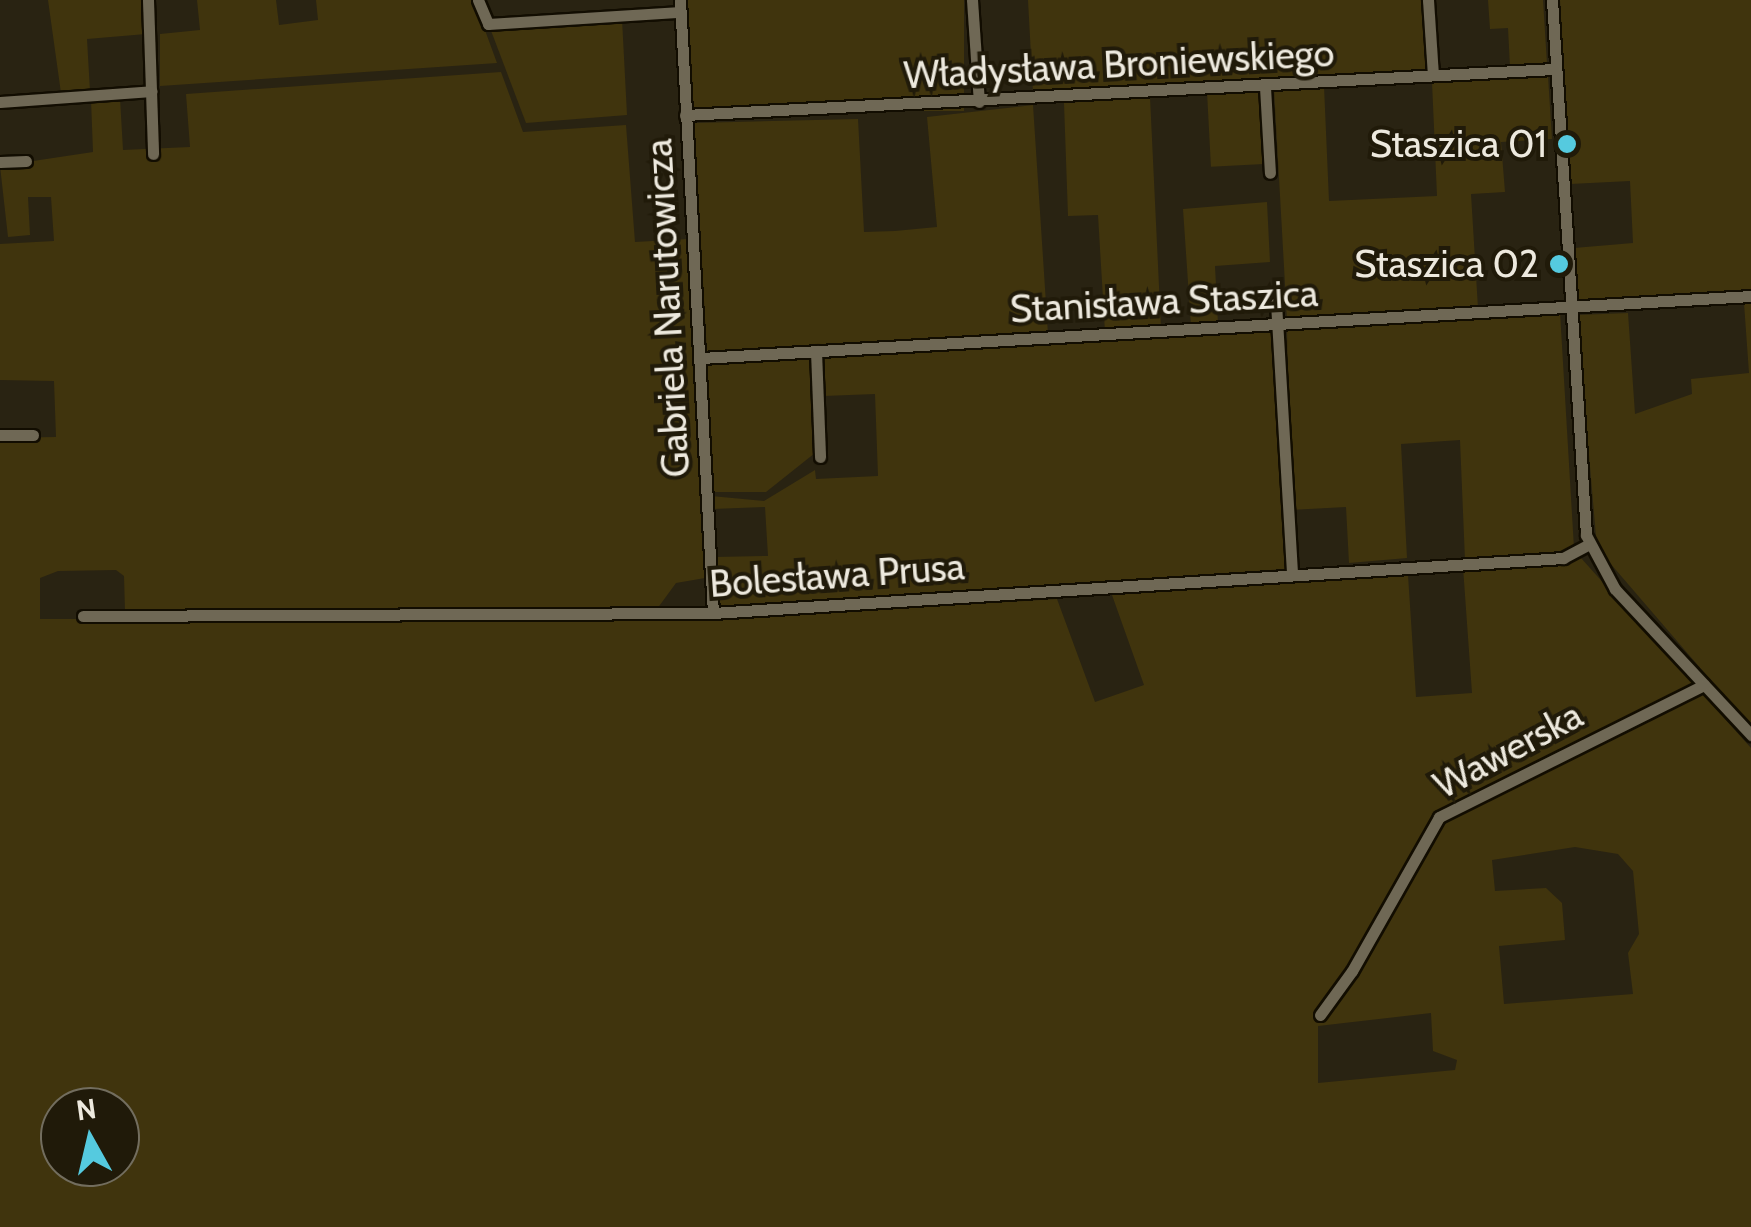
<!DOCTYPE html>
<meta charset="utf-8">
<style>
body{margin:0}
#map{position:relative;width:1751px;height:1227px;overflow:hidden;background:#292312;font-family:Cabin,sans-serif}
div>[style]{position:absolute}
.green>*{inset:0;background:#40340d;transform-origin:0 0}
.roads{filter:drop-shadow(2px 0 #120d01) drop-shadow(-2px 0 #120d01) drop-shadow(0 2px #120d01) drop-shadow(0 -2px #120d01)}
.minor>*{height:11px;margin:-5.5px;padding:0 5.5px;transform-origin:5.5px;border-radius:5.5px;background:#6f6855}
.dots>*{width:28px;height:28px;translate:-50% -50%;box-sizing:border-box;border:5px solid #201a09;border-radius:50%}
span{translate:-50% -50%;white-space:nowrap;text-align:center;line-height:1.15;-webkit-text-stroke:8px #201a09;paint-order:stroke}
.street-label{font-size:38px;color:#ede9de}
.poi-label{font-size:38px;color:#ede9de}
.right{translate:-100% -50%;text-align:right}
.north{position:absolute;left:40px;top:1087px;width:100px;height:100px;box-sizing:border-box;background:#201a09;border:2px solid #726d5e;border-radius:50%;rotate:352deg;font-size:28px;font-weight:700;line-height:40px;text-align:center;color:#ede9de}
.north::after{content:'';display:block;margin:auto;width:35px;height:45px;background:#55cadf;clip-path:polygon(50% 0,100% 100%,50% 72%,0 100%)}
</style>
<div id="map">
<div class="green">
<i style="clip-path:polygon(48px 0,143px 0,146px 34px,87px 39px,90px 91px,61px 93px)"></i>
<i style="clip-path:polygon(197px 0,276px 0,279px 25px,318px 20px,316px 0,474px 0,497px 63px,160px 86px,160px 34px,200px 30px)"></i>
<i style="left:686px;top:0;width:278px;height:111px"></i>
<i style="clip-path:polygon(1028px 0,1425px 0,1429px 72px,1033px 92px)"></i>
<i style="clip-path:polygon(1488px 0,1543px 0,1547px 64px,1510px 67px,1508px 28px,1490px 29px)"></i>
<i style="clip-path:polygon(1560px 0,1751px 0,1751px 291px,1577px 302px,1574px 248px,1633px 243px,1630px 181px,1570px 184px)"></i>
<i style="clip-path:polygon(622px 19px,627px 115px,526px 123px,490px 28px)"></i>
<i style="clip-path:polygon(evenodd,501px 72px,523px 132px,626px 125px,635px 242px,689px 239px,705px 578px,676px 583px,657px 609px,125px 611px,124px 576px,116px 570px,58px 571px,40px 578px,40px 619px,703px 620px,1057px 599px,1095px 702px,1144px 685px,1112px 595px,1408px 575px,1416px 697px,1472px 693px,1463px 567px,1581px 558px,1751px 748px,1751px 1227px,0 1227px,0 438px,56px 437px,54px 381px,0 380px,0 244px,54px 241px,51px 197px,28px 197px,30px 235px,8px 237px,0 166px,93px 152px,91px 100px,120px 98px,123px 150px,190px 147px,186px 94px,501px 72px,1575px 847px,1618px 854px,1633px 871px,1639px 934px,1628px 953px,1633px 994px,1504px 1004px,1499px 946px,1565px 940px,1562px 903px,1546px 888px,1495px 891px,1492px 860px,1575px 847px,501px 72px,1431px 1013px,1433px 1051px,1457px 1060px,1455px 1070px,1318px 1083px,1318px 1026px,1431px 1013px,501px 72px,60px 1107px,120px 1107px,120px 1167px,60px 1167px,60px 1107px)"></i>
<i style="clip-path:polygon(1548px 76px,1552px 139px,1501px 142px,1505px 192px,1471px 194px,1478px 308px,1287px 320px,1274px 89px,1324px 86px,1329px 201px,1437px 196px,1432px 82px)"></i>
<i style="left:1260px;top:90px;width:74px;height:53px;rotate:87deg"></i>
<i style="clip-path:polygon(1150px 97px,1161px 328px,1105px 332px,1098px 215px,1068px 216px,1064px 103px)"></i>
<i style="clip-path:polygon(1033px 105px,1048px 334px,707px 354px,694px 123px,858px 119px,864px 232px,895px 231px,937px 227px,927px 117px)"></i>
<i style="clip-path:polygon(1267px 202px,1270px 262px,1215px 266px,1218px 324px,1191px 326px,1183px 209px)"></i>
<i style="clip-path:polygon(1744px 303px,1751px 303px,1751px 727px,1597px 548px,1577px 315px,1628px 313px,1635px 414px,1692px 394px,1691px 379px,1749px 373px)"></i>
<i style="clip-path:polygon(1560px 312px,1574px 548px,1567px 554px,1465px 560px,1460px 440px,1401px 444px,1407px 558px,1349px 563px,1346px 507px,1290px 510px,1287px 331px)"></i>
<i style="clip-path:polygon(1272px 331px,1286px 569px,718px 608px,715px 557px,768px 556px,765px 507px,712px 509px,711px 496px,764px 501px,815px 470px,816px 479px,878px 476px,875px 394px,824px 396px,823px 358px)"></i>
<i style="clip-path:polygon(812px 359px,815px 453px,766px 492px,712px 492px,704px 365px)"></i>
</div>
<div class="roads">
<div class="minor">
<i style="left:148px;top:0;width:154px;rotate:88.1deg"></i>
<i style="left:478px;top:0;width:26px;rotate:67deg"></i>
<i style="left:488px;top:24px;width:193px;rotate:-3.6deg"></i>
<i style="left:680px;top:0;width:614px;rotate:86.92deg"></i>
<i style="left:972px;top:0;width:102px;rotate:86.1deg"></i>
<i style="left:1428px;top:0;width:75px;rotate:86.2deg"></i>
<i style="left:1552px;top:0;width:536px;rotate:86.36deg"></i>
<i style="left:1586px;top:535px;width:61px;rotate:61.8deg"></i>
<i style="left:1615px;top:589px;width:200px;rotate:47deg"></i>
<i style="left:1265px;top:87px;width:86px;rotate:86.7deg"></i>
<i style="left:0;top:102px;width:152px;rotate:-4.1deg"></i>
<i style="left:685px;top:115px;width:871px;rotate:-3.03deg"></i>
<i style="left:0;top:162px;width:26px;rotate:-2deg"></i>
<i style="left:1276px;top:303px;width:271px;rotate:86.6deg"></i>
<i style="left:816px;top:351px;width:106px;rotate:87.8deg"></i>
<i style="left:701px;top:358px;width:1052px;rotate:-3.38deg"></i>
<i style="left:0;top:435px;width:33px"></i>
<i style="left:83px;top:616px;width:630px;rotate:-0.27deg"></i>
<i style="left:713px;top:613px;width:852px;rotate:-3.7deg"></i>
<i style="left:1563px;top:558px;width:30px;rotate:-28deg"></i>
<i style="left:1320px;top:1015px;width:54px;rotate:-54deg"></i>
<i style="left:1352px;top:971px;width:177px;rotate:-60.5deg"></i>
<i style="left:1439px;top:817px;width:296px;rotate:-26.5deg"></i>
</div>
</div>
<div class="dots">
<i style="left:1567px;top:144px;background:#55cadf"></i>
<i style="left:1559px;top:264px;background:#55cadf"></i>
</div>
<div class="street-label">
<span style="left:1119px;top:64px;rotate:-3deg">Władysława Broniewskiego</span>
<span style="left:1164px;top:301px;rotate:-3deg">Stanisława Staszica</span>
<span style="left:667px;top:308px;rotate:-93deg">Gabriela Narutowicza</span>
<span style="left:837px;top:575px;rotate:-4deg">Bolesława Prusa</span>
<span style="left:1508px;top:750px;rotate:-28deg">Wawerska</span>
</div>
<div class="poi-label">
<span class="right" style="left:1547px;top:144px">Staszica 01</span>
<span class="right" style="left:1539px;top:264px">Staszica 02</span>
</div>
<div class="north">N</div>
</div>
